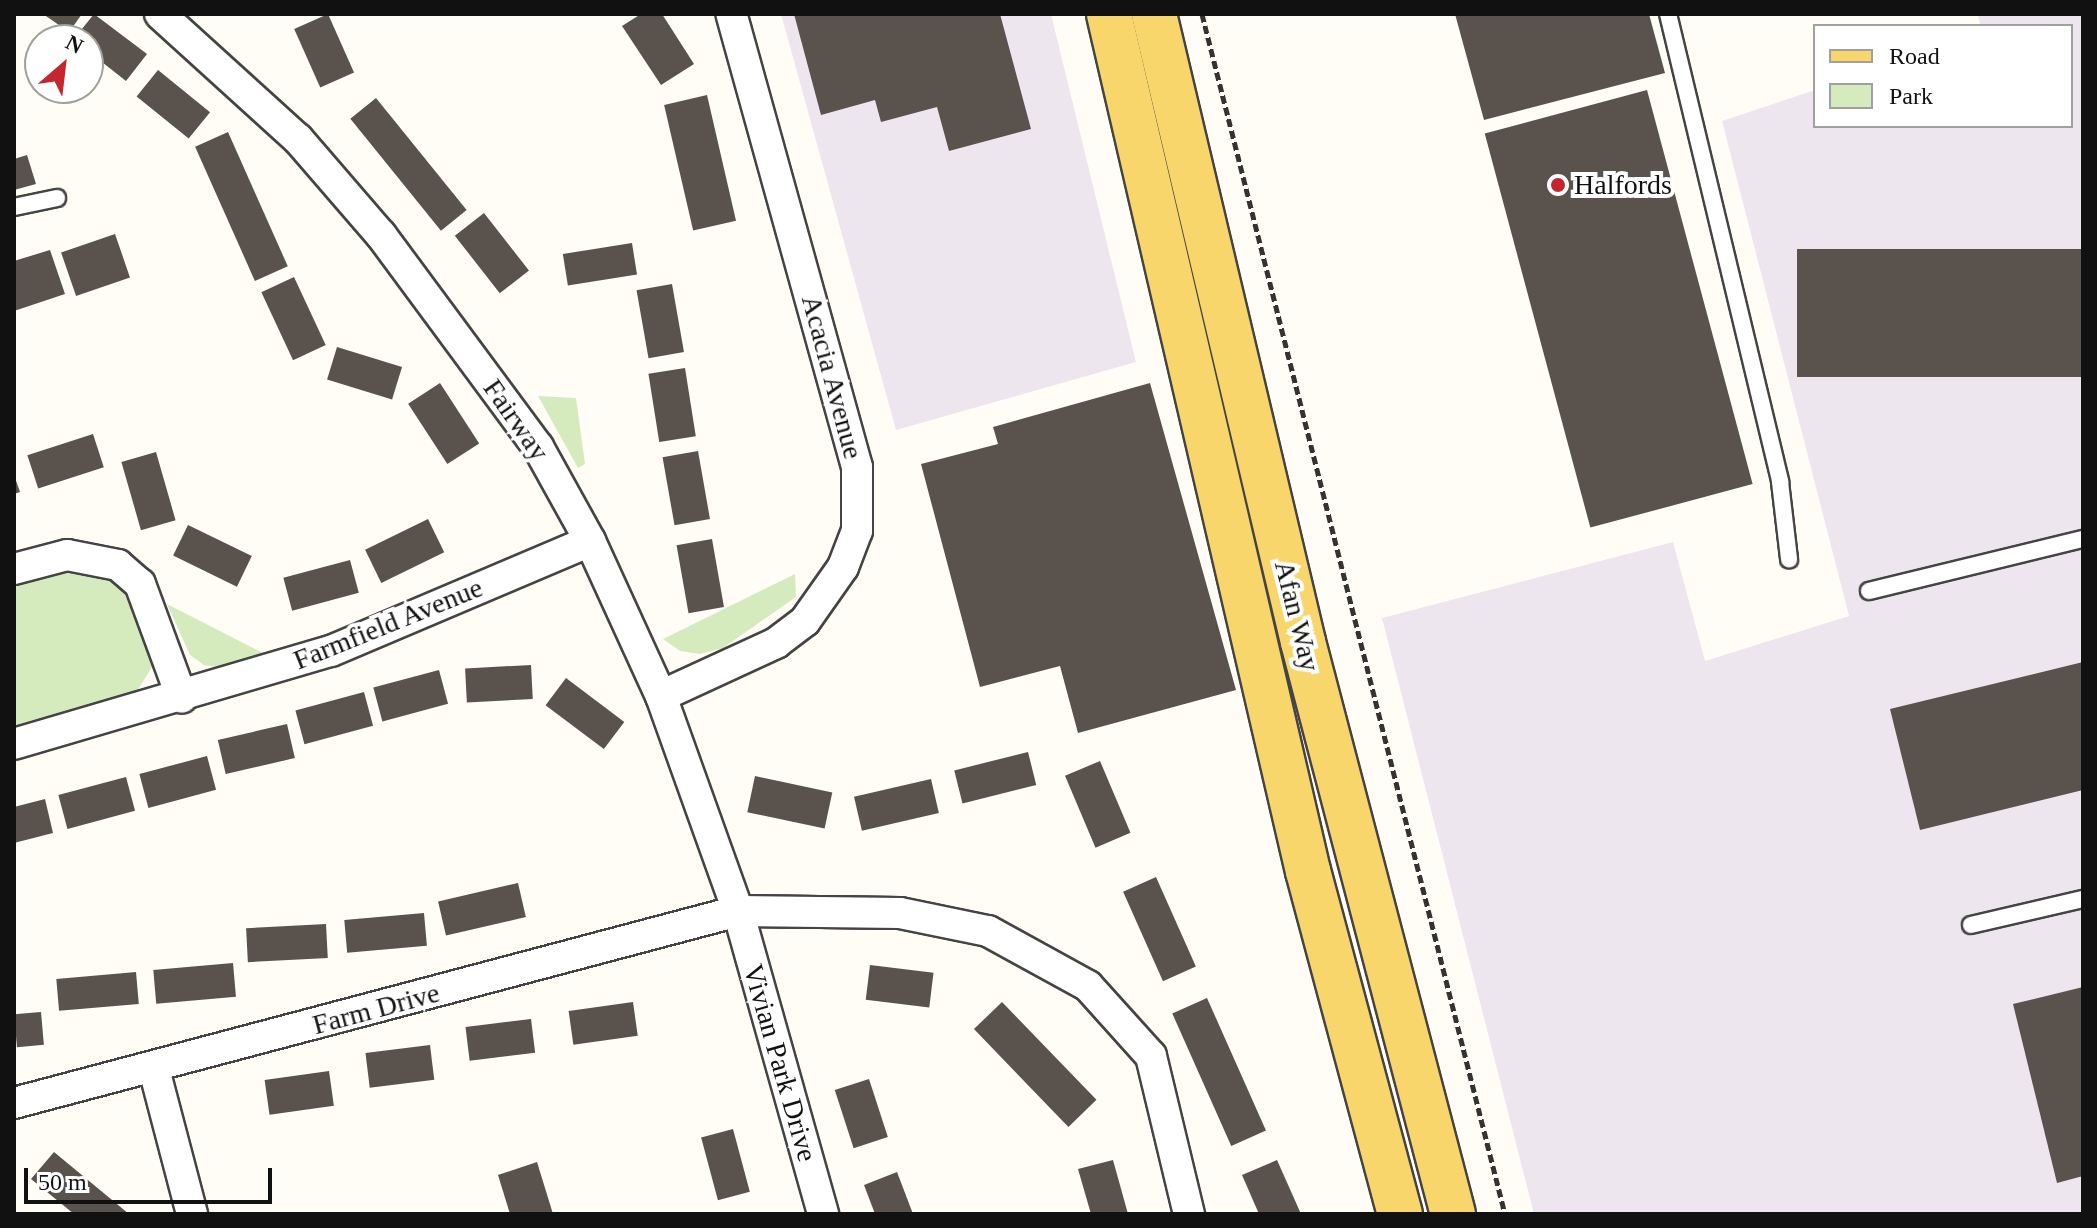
<!DOCTYPE html>
<style>
body{margin:0}
#map{position:relative;width:2097px;height:1228px;overflow:hidden;background:#fffdf5;font-family:Georgia,serif}
div>[style]{position:absolute}
.industrial>*{inset:0;background:#eee6ef}
.green>*{inset:0;background:#d5ebbd}
.building>*{inset:0;background:#5a524d;transform-origin:0 0}
.path>*{height:5px;margin-top:-2.5px;transform-origin:0;background:repeating-linear-gradient(90deg,#333 0 8px,transparent 0 12px)}
.roads{filter:drop-shadow(2px 0 #444) drop-shadow(-2px 0 #444) drop-shadow(0 2px #444) drop-shadow(0 -2px #444)}
.service>*{height:16px;margin:-8px;padding:0 8px;transform-origin:8px;border-radius:8px;background:#fff}
.minor>*{height:30px;margin:-15px;padding:0 15px;transform-origin:15px;border-radius:15px;background:#fff}
.primary>*{height:44px;margin:-22px;padding:0 22px;transform-origin:22px;border-radius:22px;background:#f9d66b}
.dots>*{width:22px;height:22px;translate:-50% -50%;box-sizing:border-box;border:4px solid #fff;border-radius:50%}
span{translate:-50% -50%;white-space:nowrap;text-align:center;line-height:1.15;-webkit-text-stroke:8px #fff;paint-order:stroke}
.poi-label{font-size:28px;color:#111}
.left{translate:0 -50%;text-align:left}
.street-label{font-size:28px;color:#111}
.frame{position:absolute;inset:0;border:16px solid #111;pointer-events:none}
.legend{position:absolute;left:1813px;top:24px;width:260px;height:104px;box-sizing:border-box;background:#fff;border:2px solid #a0a0a0;margin:0;padding:10px 14px;list-style:none;font-size:24px;color:#111}
.legend li{display:flex;align-items:center;gap:16px;height:40px}
.legend b{width:40px;border:2px solid #a0a0a0}
.north{position:absolute;left:24px;top:24px;width:80px;height:80px;box-sizing:border-box;background:#fff;border:2px solid #a0a0a0;border-radius:50%;rotate:28deg;font-size:22px;font-weight:700;line-height:32px;text-align:center;color:#111}
.north::after{content:'';display:block;margin:auto;width:28px;height:36px;background:#c4262e;clip-path:polygon(50% 0,100% 100%,50% 72%,0 100%)}
.scale{position:absolute;left:24px;top:1168px;width:248px;height:36px;box-sizing:border-box;border:4px solid #111;border-top:0;padding-left:10px;font-size:24px;line-height:28px;white-space:nowrap;color:#111;-webkit-text-stroke:6px #fff;paint-order:stroke}
</style>
<div id="map">
<div class="industrial">
<i style="clip-path:polygon(781px 14px,1051px 14px,1136px 362px,896px 430px)"></i>
<i style="clip-path:polygon(1977px 14px,2083px 14px,2083px 1214px,1534px 1214px,1382px 618px,1673px 542px,1705px 661px,1849px 616px,1722px 121px,1815px 90px,1815px 126px,2071px 126px,2071px 26px,1981px 26px)"></i>
</div>
<div class="green">
<i style="clip-path:polygon(538px 396px,576px 398px,585px 464px,578px 468px)"></i>
<i style="clip-path:polygon(67px 569px,103px 575px,119px 583px,149px 646px,152px 667px,131px 701px,14px 728px,14px 583px)"></i>
<i style="clip-path:polygon(795px 574px,796px 597px,723px 648px,700px 654px,680px 651px,663px 639px)"></i>
<i style="clip-path:polygon(167px 604px,265px 654px,216px 667px,204px 665px,190px 655px)"></i>
</div>
<div class="building">
<i style="clip-path:polygon(43px 14px,82px 14px,69px 32px)"></i>
<i style="clip-path:polygon(94px 14px,147px 54px,126px 81px,88px 51px,88px 40px,73px 40px)"></i>
<i style="left:328px;top:14px;width:64px;height:37px;rotate:66deg"></i>
<i style="clip-path:polygon(641px 14px,662px 14px,694px 64px,661px 85px,622px 26px)"></i>
<i style="clip-path:polygon(794px 14px,1000px 14px,1031px 129px,949px 151px,937px 107px,881px 122px,875px 100px,821px 115px)"></i>
<i style="clip-path:polygon(1455px 14px,1649px 14px,1665px 73px,1484px 120px)"></i>
<i style="left:158px;top:70px;width:67px;height:34px;rotate:39deg"></i>
<i style="left:1647px;top:90px;width:408px;height:168px;rotate:75deg"></i>
<i style="left:707px;top:95px;width:129px;height:44px;rotate:77deg"></i>
<i style="left:376px;top:98px;width:144px;height:33px;rotate:51deg"></i>
<i style="left:228px;top:132px;width:147px;height:36px;rotate:66deg"></i>
<i style="clip-path:polygon(27px 155px,36px 184px,14px 190px,14px 159px)"></i>
<i style="left:484px;top:213px;width:73px;height:37px;rotate:52deg"></i>
<i style="left:115px;top:234px;width:46px;height:57px;rotate:71deg"></i>
<i style="left:632px;top:243px;width:32px;height:70px;rotate:81deg"></i>
<i style="left:2083px;top:249px;width:128px;height:286px;rotate:90deg"></i>
<i style="clip-path:polygon(50px 250px,65px 294px,14px 311px,14px 261px)"></i>
<i style="left:294px;top:277px;width:75px;height:36px;rotate:65deg"></i>
<i style="left:672px;top:284px;width:69px;height:36px;rotate:80deg"></i>
<i style="left:337px;top:347px;width:68px;height:34px;rotate:17deg"></i>
<i style="left:685px;top:368px;width:69px;height:37px;rotate:81deg"></i>
<i style="left:440px;top:383px;width:72px;height:38px;rotate:57deg"></i>
<i style="clip-path:polygon(1150px 383px,1236px 690px,1078px 733px,1060px 666px,980px 687px,921px 464px,998px 444px,993px 427px)"></i>
<i style="left:93px;top:434px;width:35px;height:69px;rotate:72deg"></i>
<i style="left:698px;top:451px;width:69px;height:36px;rotate:80deg"></i>
<i style="left:156px;top:452px;width:71px;height:36px;rotate:74deg"></i>
<i style="clip-path:polygon(14px 475px,20px 492px,14px 494px)"></i>
<i style="left:428px;top:519px;width:37px;height:70px;rotate:64deg"></i>
<i style="left:188px;top:525px;width:71px;height:34px;rotate:26deg"></i>
<i style="left:712px;top:539px;width:69px;height:36px;rotate:80deg"></i>
<i style="left:350px;top:560px;width:34px;height:69px;rotate:75deg"></i>
<i style="clip-path:polygon(2083px 662px,2083px 790px,1920px 830px,1890px 709px)"></i>
<i style="left:531px;top:665px;width:34px;height:66px;rotate:87deg"></i>
<i style="left:439px;top:670px;width:35px;height:68px;rotate:75deg"></i>
<i style="left:566px;top:678px;width:73px;height:34px;rotate:37deg"></i>
<i style="left:364px;top:692px;width:35px;height:71px;rotate:75deg"></i>
<i style="left:287px;top:724px;width:35px;height:71px;rotate:77deg"></i>
<i style="left:1028px;top:752px;width:34px;height:76px;rotate:76deg"></i>
<i style="left:207px;top:756px;width:35px;height:70px;rotate:75deg"></i>
<i style="left:1100px;top:761px;width:78px;height:38px;rotate:67deg"></i>
<i style="left:755px;top:776px;width:79px;height:37px;rotate:12deg"></i>
<i style="left:126px;top:777px;width:35px;height:70px;rotate:75deg"></i>
<i style="left:931px;top:779px;width:35px;height:79px;rotate:77deg"></i>
<i style="clip-path:polygon(45px 799px,53px 833px,14px 843px,14px 807px)"></i>
<i style="left:1156px;top:877px;width:98px;height:36px;rotate:66deg"></i>
<i style="left:518px;top:883px;width:35px;height:82px;rotate:77deg"></i>
<i style="left:424px;top:913px;width:33px;height:80px;rotate:85deg"></i>
<i style="left:326px;top:924px;width:34px;height:80px;rotate:87deg"></i>
<i style="left:233px;top:963px;width:34px;height:80px;rotate:85deg"></i>
<i style="left:870px;top:965px;width:64px;height:35px;rotate:7deg"></i>
<i style="left:136px;top:972px;width:32px;height:80px;rotate:85deg"></i>
<i style="clip-path:polygon(2083px 987px,2083px 1176px,2057px 1183px,2013px 1004px)"></i>
<i style="left:1207px;top:998px;width:145px;height:38px;rotate:66deg"></i>
<i style="left:633px;top:1002px;width:34px;height:65px;rotate:82deg"></i>
<i style="left:1002px;top:1002px;width:136px;height:39px;rotate:46deg"></i>
<i style="left:41px;top:1012px;width:33px;height:27px;rotate:85deg"></i>
<i style="left:531px;top:1019px;width:34px;height:66px;rotate:83deg"></i>
<i style="left:430px;top:1045px;width:35px;height:65px;rotate:83deg"></i>
<i style="left:329px;top:1071px;width:35px;height:65px;rotate:82deg"></i>
<i style="left:869px;top:1079px;width:61px;height:36px;rotate:72deg"></i>
<i style="left:733px;top:1129px;width:65px;height:33px;rotate:75deg"></i>
<i style="clip-path:polygon(54px 1152px,129px 1214px,74px 1214px,31px 1179px)"></i>
<i style="clip-path:polygon(1113px 1160px,1128px 1214px,1091px 1214px,1078px 1169px)"></i>
<i style="clip-path:polygon(1277px 1160px,1301px 1214px,1259px 1214px,1242px 1175px)"></i>
<i style="clip-path:polygon(537px 1162px,553px 1214px,510px 1214px,498px 1175px)"></i>
<i style="clip-path:polygon(897px 1172px,913px 1214px,875px 1214px,864px 1185px)"></i>
</div>
<div class="path">
<i style="left:1202px;top:14px;width:1238px;rotate:75.83deg"></i>
</div>
<div class="roads">
<div class="service">
<i style="left:1668px;top:14px;width:481px;rotate:76.5deg"></i>
<i style="left:1780px;top:482px;width:78px;rotate:83.3deg"></i>
<i style="left:14px;top:207px;width:44px;rotate:-11.8deg"></i>
<i style="left:1869px;top:591px;width:220px;rotate:-13.7deg"></i>
<i style="left:1971px;top:925px;width:115px;rotate:-13.1deg"></i>
</div>
<div class="minor">
<i style="left:160px;top:14px;width:186px;rotate:42.2deg"></i>
<i style="left:298px;top:139px;width:127px;rotate:49.2deg"></i>
<i style="left:381px;top:235px;width:264px;rotate:53.5deg"></i>
<i style="left:538px;top:447px;width:107px;rotate:61deg"></i>
<i style="left:590px;top:541px;width:170px;rotate:65.4deg"></i>
<i style="left:661px;top:696px;width:228px;rotate:70.3deg"></i>
<i style="left:738px;top:911px;width:315px;rotate:74.3deg"></i>
<i style="left:14px;top:569px;width:55px;rotate:-14.8deg"></i>
<i style="left:67px;top:555px;width:52px;rotate:11.1deg"></i>
<i style="left:118px;top:565px;width:29px;rotate:41deg"></i>
<i style="left:140px;top:584px;width:121px;rotate:69.8deg"></i>
<i style="left:661px;top:696px;width:127px;rotate:-24.7deg"></i>
<i style="left:776px;top:643px;width:36px;rotate:-37deg"></i>
<i style="left:805px;top:621px;width:66px;rotate:-54.9deg"></i>
<i style="left:843px;top:567px;width:39px;rotate:-69deg"></i>
<i style="left:857px;top:531px;width:64px;rotate:-90deg"></i>
<i style="left:857px;top:467px;width:470px;rotate:-105.5deg"></i>
<i style="left:14px;top:744px;width:330px;rotate:-16.4deg"></i>
<i style="left:331px;top:651px;width:281px;rotate:-23deg"></i>
<i style="left:154px;top:1069px;width:150px;rotate:75.3deg"></i>
<i style="left:14px;top:1103px;width:749px;rotate:-14.85deg"></i>
<i style="left:738px;top:911px;width:162px;rotate:0.7deg"></i>
<i style="left:900px;top:913px;width:90px;rotate:11.6deg"></i>
<i style="left:988px;top:931px;width:114px;rotate:28.8deg"></i>
<i style="left:1088px;top:986px;width:94px;rotate:48deg"></i>
<i style="left:1151px;top:1056px;width:163px;rotate:76.5deg"></i>
</div>
<div class="primary">
<i style="left:1109px;top:14px;width:880px;rotate:76.93deg"></i>
<i style="left:1308px;top:871px;width:355px;rotate:75deg"></i>
<i style="left:1154px;top:14px;width:645px;rotate:76.65deg"></i>
<i style="left:1303px;top:642px;width:591px;rotate:75.31deg"></i>
</div>
</div>
<div class="dots">
<i style="left:1558px;top:185px;background:#c4262e"></i>
</div>
<div class="poi-label">
<span class="left" style="left:1574px;top:185px">Halfords</span>
</div>
<div class="street-label">
<span style="left:832px;top:377px;rotate:75deg">Acacia Avenue</span>
<span style="left:516px;top:420px;rotate:55deg">Fairway</span>
<span style="left:1297px;top:616px;rotate:76deg">Afan Way</span>
<span style="left:388px;top:624px;rotate:-22deg">Farmfield Avenue</span>
<span style="left:376px;top:1009px;rotate:-15deg">Farm Drive</span>
<span style="left:780px;top:1063px;rotate:74deg">Vivian Park Drive</span>
</div>
<div class="frame"></div>
<ul class="legend">
<li><b style="height:10px;background:#f9d66b"></b>Road</li>
<li><b style="height:22px;background:#d5ebbd"></b>Park</li>
</ul>
<div class="north">N</div>
<div class="scale">50 m</div>
</div>
